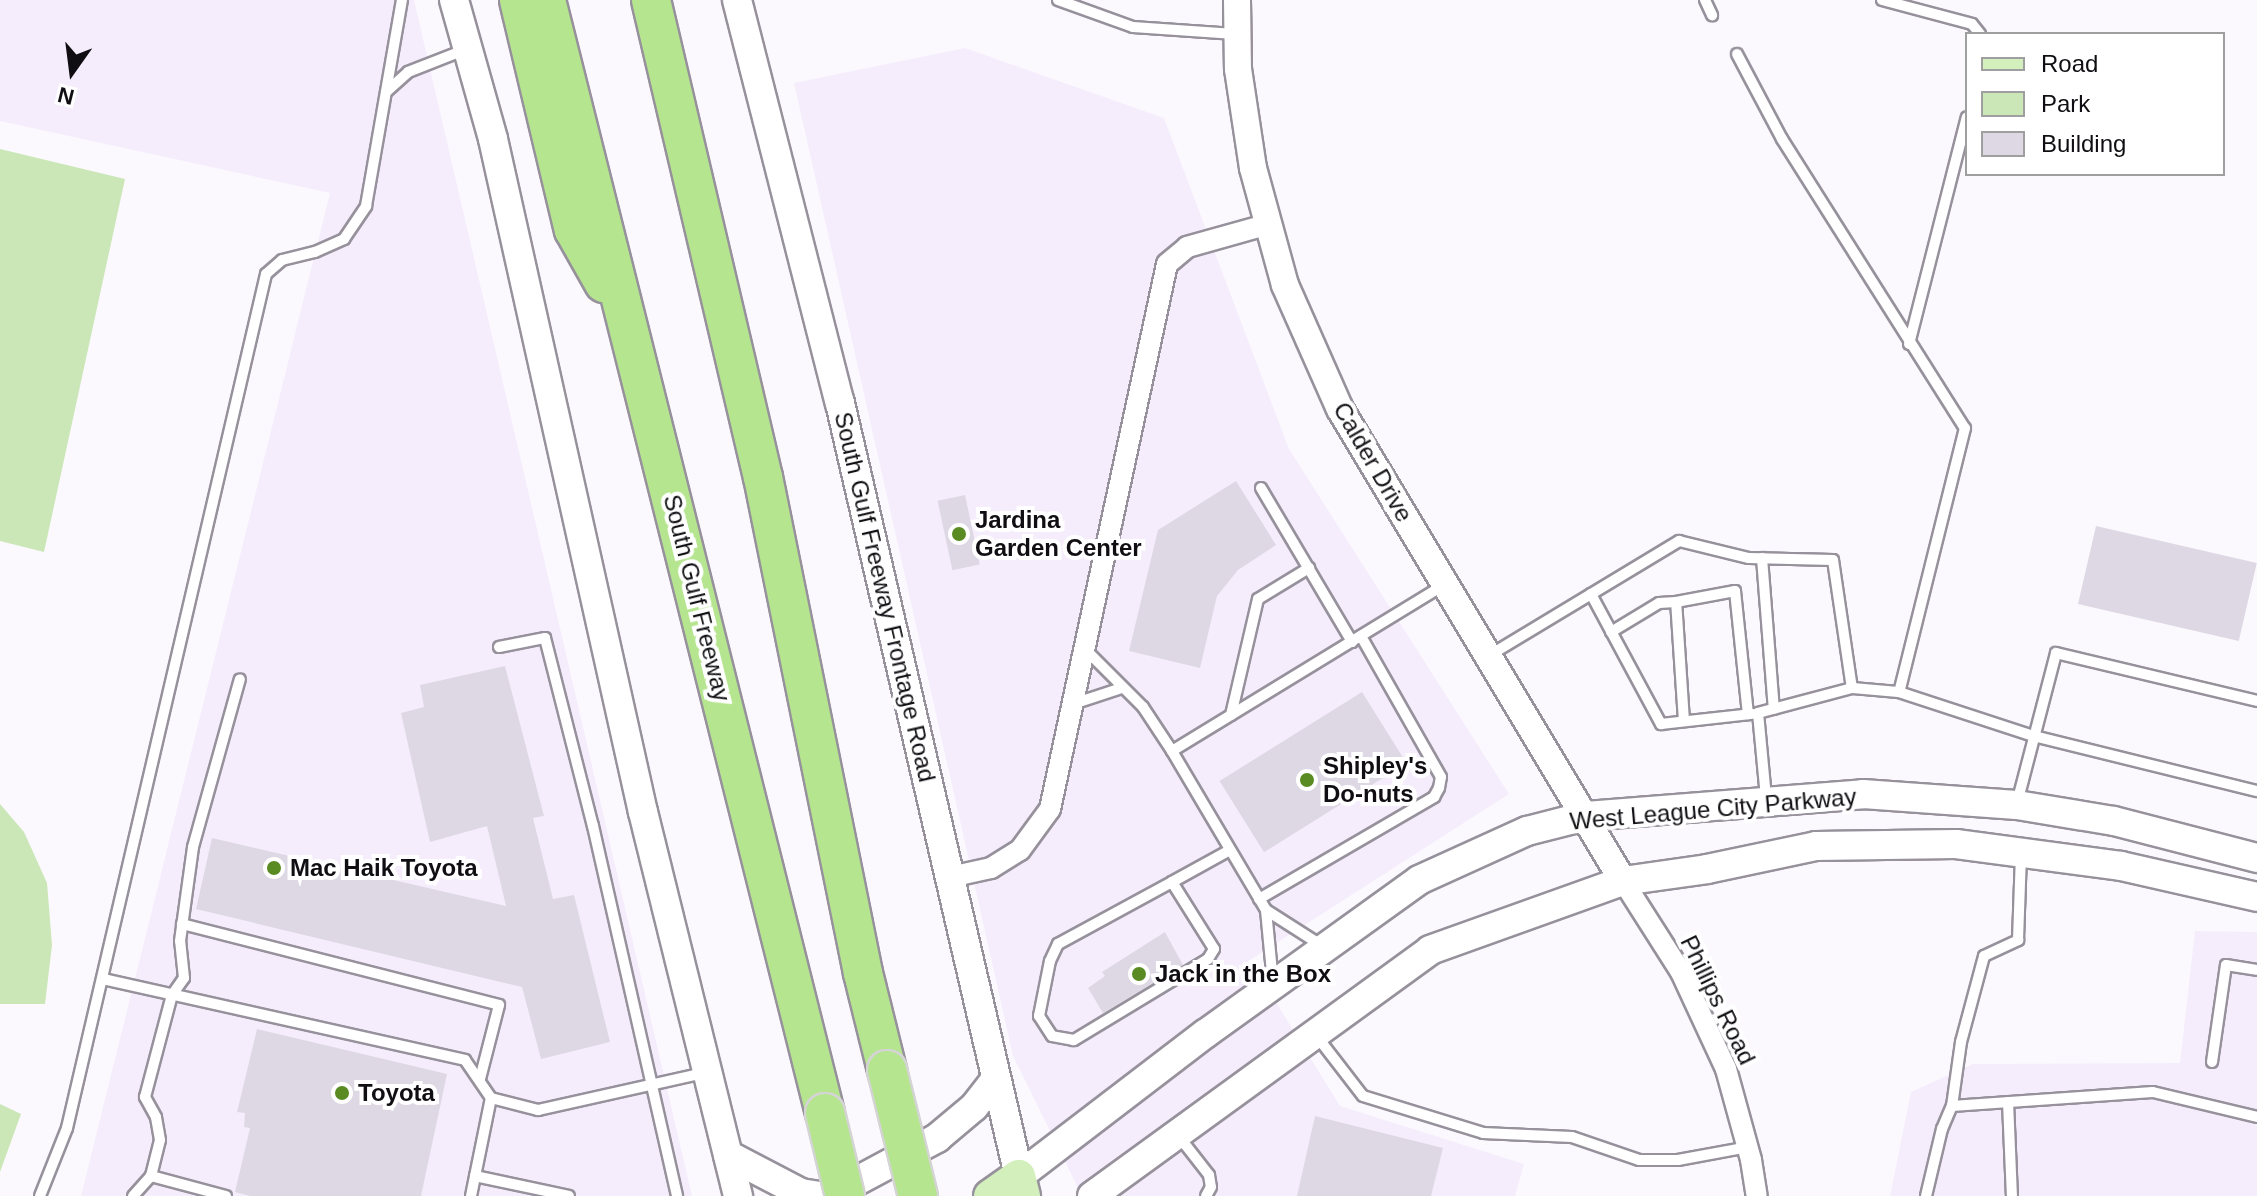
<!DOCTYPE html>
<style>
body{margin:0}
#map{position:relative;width:2257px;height:1196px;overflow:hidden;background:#fbf9fe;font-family:Helvetica,sans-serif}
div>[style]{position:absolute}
.built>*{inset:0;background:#f5edfc}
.green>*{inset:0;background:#cbe6b7}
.building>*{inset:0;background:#ded8e4;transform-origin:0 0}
.roads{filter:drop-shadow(2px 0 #97919c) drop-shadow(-2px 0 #97919c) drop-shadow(0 2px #97919c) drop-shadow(0 -2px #97919c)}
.service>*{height:10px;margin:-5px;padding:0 5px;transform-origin:5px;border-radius:5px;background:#fff}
.minor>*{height:20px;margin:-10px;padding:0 10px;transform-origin:10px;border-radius:10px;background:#fff}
.tertiary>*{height:26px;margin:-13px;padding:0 13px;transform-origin:13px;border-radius:13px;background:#fff}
.secondary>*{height:28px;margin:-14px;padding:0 14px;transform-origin:14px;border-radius:14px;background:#fff}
.primary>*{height:32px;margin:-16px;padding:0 16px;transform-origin:16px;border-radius:16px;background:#d3efbc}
.motorway>*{height:38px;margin:-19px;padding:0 19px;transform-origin:19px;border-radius:19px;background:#b6e590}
.bridges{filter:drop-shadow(2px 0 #d4d4d4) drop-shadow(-2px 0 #d4d4d4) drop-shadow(0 2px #d4d4d4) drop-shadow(0 -2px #d4d4d4)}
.motorway-bridge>*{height:38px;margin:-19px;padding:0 19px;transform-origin:19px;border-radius:19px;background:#b6e590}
.dots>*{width:22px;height:22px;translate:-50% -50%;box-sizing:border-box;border:4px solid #fff;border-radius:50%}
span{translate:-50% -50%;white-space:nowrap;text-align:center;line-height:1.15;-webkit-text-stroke:8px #fff;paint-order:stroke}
.street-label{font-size:24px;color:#100e12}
.poi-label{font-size:24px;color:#100e12;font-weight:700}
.left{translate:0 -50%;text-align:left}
.legend{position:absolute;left:1965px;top:32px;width:260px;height:144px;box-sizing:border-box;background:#fff;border:2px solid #9f9fa0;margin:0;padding:10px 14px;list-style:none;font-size:24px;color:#100e12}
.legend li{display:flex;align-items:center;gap:16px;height:40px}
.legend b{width:40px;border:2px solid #9f9fa0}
.north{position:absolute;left:32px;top:32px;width:80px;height:80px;-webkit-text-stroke:6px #fff;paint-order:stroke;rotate:194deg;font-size:22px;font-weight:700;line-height:32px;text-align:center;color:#100e12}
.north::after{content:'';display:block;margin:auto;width:28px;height:36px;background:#100e12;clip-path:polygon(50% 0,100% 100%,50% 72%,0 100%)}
</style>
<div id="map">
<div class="built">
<i style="clip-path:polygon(0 0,414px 0,692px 1196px,81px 1196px,330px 193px,0 121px)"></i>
<i style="clip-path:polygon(965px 48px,1164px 118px,1289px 449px,1509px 794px,1250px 960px,1340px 1106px,1524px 1164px,1515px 1196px,1082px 1196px,1013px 1056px,794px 83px)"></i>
<i style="clip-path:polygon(2195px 931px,2257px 932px,2257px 1196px,1890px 1196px,1911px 1092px,1973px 1064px,2180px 1063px)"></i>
</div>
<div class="green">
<i style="clip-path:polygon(0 149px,125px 179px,44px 552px,0 541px)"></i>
<i style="clip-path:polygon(0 804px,24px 832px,47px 883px,52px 945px,45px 1004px,0 1004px)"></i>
<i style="clip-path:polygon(0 1104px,21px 1114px,0 1172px)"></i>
</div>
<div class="building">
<i style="clip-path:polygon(1236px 481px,1276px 545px,1238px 570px,1217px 596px,1200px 668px,1129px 651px,1158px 530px)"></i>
<i style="left:965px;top:495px;width:71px;height:28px;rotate:78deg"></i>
<i style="left:2096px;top:526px;width:165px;height:80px;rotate:13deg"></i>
<i style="clip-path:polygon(505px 666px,544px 816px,533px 818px,553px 899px,574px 895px,610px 1042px,541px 1059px,522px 987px,196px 909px,212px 838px,506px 906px,487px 826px,430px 842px,401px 713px,424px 707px,420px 685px)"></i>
<i style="left:1362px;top:692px;width:84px;height:168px;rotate:58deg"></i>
<i style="clip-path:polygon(1165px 932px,1183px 965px,1103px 1013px,1088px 988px,1105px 976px,1102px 972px)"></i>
<i style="clip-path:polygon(257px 1029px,447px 1074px,421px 1196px,250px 1196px,235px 1192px,250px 1128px,244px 1127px,245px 1113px,237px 1112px)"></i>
<i style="clip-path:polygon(1315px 1116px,1443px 1148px,1431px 1196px,1297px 1196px)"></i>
</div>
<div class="roads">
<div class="service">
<i style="left:1058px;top:0;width:80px;rotate:19.8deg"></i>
<i style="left:1133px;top:27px;width:102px;rotate:3.9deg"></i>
<i style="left:1705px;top:0;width:17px;rotate:65deg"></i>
<i style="left:1882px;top:0;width:93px;rotate:14.9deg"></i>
<i style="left:1972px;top:24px;width:13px;rotate:51deg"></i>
<i style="left:1737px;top:54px;width:96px;rotate:62.1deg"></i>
<i style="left:1782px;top:139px;width:342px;rotate:57.7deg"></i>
<i style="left:1965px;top:428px;width:272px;rotate:104deg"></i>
<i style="left:1899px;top:692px;width:142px;rotate:18.1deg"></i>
<i style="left:2034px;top:736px;width:230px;rotate:13.9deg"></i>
<i style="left:386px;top:92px;width:30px;rotate:-42deg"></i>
<i style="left:408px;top:72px;width:60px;rotate:-21.4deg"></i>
<i style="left:1909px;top:344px;width:234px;rotate:-75.7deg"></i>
<i style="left:1261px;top:488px;width:179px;rotate:59.4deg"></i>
<i style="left:1762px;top:558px;width:151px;rotate:85.5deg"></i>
<i style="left:1591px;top:594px;width:148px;rotate:61.7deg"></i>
<i style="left:1661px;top:724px;width:92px;rotate:-6.3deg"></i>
<i style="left:1611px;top:632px;width:56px;rotate:-31.1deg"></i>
<i style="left:1659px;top:603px;width:17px;rotate:-3deg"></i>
<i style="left:499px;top:647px;width:47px;rotate:-11.1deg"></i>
<i style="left:545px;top:638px;width:194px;rotate:75.7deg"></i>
<i style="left:593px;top:826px;width:379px;rotate:77.2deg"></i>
<i style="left:1085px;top:649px;width:82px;rotate:45deg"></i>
<i style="left:1143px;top:707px;width:53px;rotate:56.6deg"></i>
<i style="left:1490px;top:655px;width:221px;rotate:-31.1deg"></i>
<i style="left:1679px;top:541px;width:72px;rotate:13.7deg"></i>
<i style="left:1749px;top:558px;width:84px;rotate:1.4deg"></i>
<i style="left:1833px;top:560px;width:129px;rotate:81.6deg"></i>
<i style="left:1852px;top:688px;width:97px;rotate:165.1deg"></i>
<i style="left:1758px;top:713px;width:85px;rotate:84.6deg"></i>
<i style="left:1852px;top:688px;width:47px;rotate:4.9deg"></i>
<i style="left:1073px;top:704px;width:52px;rotate:-18.1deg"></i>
<i style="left:1231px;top:715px;width:119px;rotate:-76.9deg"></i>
<i style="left:1258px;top:599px;width:60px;rotate:-31.3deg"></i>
<i style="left:1684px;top:721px;width:119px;rotate:-93.8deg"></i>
<i style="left:1676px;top:602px;width:60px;rotate:-10.6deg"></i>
<i style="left:1735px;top:591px;width:124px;rotate:84deg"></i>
<i style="left:2017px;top:803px;width:155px;rotate:-75.4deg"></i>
<i style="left:2056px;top:653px;width:207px;rotate:13.4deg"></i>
<i style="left:1172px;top:882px;width:79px;rotate:57.9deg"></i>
<i style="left:1214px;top:949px;width:12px;rotate:121deg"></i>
<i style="left:1208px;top:959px;width:157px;rotate:148.8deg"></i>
<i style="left:1074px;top:1040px;width:22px;rotate:-170deg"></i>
<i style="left:1052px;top:1036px;width:24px;rotate:-123deg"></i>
<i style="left:1039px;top:1016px;width:56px;rotate:-78.7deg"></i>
<i style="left:1050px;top:961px;width:19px;rotate:-65deg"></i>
<i style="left:1058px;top:944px;width:130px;rotate:-28.5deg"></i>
<i style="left:1172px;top:882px;width:66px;rotate:-28.9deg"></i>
<i style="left:1259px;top:899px;width:203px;rotate:-30.2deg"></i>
<i style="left:1434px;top:797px;width:10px;rotate:-61deg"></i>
<i style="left:1439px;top:788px;width:11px;rotate:-80deg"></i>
<i style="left:1441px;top:777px;width:162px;rotate:-119.6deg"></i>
<i style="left:1266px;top:910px;width:65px;rotate:32.5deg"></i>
<i style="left:182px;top:924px;width:327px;rotate:14.3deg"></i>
<i style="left:499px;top:1005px;width:76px;rotate:104.4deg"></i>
<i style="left:103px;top:979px;width:371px;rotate:12.6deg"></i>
<i style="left:465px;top:1060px;width:46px;rotate:55.6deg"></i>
<i style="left:491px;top:1098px;width:49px;rotate:14.3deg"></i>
<i style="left:538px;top:1110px;width:170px;rotate:-12.6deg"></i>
<i style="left:1273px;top:983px;width:73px;rotate:-95.5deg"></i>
<i style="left:1266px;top:910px;width:185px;rotate:-120.6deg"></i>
<i style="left:1172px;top:751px;width:319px;rotate:-31.4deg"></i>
<i style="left:1315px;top:1034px;width:78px;rotate:52.3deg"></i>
<i style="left:1363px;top:1096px;width:126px;rotate:17.1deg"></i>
<i style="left:1483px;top:1133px;width:89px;rotate:2.6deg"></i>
<i style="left:1572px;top:1137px;width:71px;rotate:18.9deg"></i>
<i style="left:1639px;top:1160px;width:39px"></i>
<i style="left:1678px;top:1160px;width:71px;rotate:-10.5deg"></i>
<i style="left:2212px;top:1062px;width:98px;rotate:-81.8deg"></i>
<i style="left:2226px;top:965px;width:31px;rotate:9deg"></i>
<i style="left:2008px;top:1102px;width:94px;rotate:87.6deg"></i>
<i style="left:1952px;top:1106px;width:65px;rotate:-82deg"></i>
<i style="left:1961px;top:1042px;width:89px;rotate:-75deg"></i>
<i style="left:1984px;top:956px;width:38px;rotate:-25deg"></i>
<i style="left:2018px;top:940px;width:87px;rotate:-88deg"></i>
<i style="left:1177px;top:1134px;width:52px;rotate:52deg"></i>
<i style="left:1209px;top:1175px;width:12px;rotate:81deg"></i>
<i style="left:1211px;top:1187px;width:10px;rotate:119deg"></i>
<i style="left:475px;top:1176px;width:96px;rotate:12deg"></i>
<i style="left:40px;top:1196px;width:73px;rotate:-68.3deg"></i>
<i style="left:67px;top:1128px;width:877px;rotate:-76.88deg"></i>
<i style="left:266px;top:274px;width:21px;rotate:-41deg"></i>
<i style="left:282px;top:260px;width:34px;rotate:-14deg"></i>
<i style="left:315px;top:252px;width:32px;rotate:-24deg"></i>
<i style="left:344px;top:239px;width:40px;rotate:-56deg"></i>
<i style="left:366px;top:206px;width:209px;rotate:-80.1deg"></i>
<i style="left:133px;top:1196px;width:27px;rotate:-48deg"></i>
<i style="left:226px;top:1196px;width:78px;rotate:-165.1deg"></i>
<i style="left:151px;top:1176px;width:37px;rotate:-76deg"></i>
<i style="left:160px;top:1140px;width:23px;rotate:-100deg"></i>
<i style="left:156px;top:1117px;width:23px;rotate:-119deg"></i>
<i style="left:145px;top:1097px;width:106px;rotate:-75.2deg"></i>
<i style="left:172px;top:995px;width:21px;rotate:-55deg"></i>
<i style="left:184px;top:978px;width:37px;rotate:-96deg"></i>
<i style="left:180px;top:941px;width:95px;rotate:-82.1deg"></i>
<i style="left:193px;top:847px;width:174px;rotate:-74.4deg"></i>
<i style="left:471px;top:1196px;width:100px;rotate:-78.5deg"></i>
<i style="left:1926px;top:1196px;width:69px;rotate:-76.6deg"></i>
<i style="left:1942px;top:1129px;width:25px;rotate:-67deg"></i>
<i style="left:1952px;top:1106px;width:201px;rotate:-4deg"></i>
<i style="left:2153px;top:1092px;width:107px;rotate:13.5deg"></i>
</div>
<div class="minor">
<i style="left:950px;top:877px;width:42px;rotate:-12.4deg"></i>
<i style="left:991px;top:868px;width:34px;rotate:-32deg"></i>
<i style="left:1020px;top:850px;width:51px;rotate:-53.8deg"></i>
<i style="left:1050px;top:809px;width:557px;rotate:-77.88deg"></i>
<i style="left:1167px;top:264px;width:26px;rotate:-40deg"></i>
<i style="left:1187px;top:247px;width:82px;rotate:-15.6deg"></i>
<i style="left:1623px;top:881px;width:108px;rotate:57.5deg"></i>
<i style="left:1681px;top:972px;width:107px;rotate:65.1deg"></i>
<i style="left:1726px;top:1069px;width:94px;rotate:74.6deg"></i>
<i style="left:1751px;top:1160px;width:36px;rotate:81deg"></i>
</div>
<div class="tertiary">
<i style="left:1237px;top:0;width:69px;rotate:89.2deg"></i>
<i style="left:1238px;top:69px;width:100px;rotate:81.4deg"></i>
<i style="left:1253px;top:168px;width:121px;rotate:74.7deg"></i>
<i style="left:1285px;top:285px;width:136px;rotate:66.1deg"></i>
<i style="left:1340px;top:409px;width:550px;rotate:59.05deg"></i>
</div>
<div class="secondary">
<i style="left:454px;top:0;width:144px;rotate:74.3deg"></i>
<i style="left:493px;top:139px;width:690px;rotate:77.44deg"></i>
<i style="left:643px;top:812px;width:396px;rotate:76.1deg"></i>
<i style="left:737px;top:0;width:416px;rotate:75.7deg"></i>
<i style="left:840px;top:403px;width:793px;rotate:76.96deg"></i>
<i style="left:1019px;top:1176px;width:234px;rotate:-37.4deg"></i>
<i style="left:1205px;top:1034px;width:264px;rotate:-35.7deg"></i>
<i style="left:1419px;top:880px;width:119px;rotate:-24.4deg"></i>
<i style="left:1527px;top:831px;width:61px;rotate:-14.3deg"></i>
<i style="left:1586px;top:816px;width:278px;rotate:-4.5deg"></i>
<i style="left:1863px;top:794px;width:154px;rotate:4.1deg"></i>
<i style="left:2017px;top:805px;width:98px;rotate:9.4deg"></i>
<i style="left:2114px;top:821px;width:148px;rotate:14.5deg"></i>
<i style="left:728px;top:1155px;width:82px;rotate:27.5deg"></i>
<i style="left:801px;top:1193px;width:19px;rotate:9deg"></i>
<i style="left:829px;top:1196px;width:123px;rotate:-28.2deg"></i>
<i style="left:937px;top:1138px;width:48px;rotate:-40deg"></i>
<i style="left:974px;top:1107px;width:36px;rotate:-52deg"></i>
<i style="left:1092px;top:1196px;width:418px;rotate:-36deg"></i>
<i style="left:1430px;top:950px;width:205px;rotate:-19.7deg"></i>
<i style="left:1623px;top:881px;width:85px;rotate:-8.1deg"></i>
<i style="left:1707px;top:869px;width:111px;rotate:-11.9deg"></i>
<i style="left:1816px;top:846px;width:140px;rotate:-0.8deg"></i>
<i style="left:1956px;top:844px;width:166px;rotate:7.6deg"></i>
<i style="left:2121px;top:866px;width:139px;rotate:12.8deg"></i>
</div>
<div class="primary">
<i style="left:990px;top:1196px;width:35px;rotate:-35deg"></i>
<i style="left:1019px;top:1176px;width:21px;rotate:76deg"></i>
</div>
<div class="motorway">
<i style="left:519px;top:0;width:236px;rotate:76.6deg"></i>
<i style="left:574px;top:230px;width:61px;rotate:60.5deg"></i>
<i style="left:546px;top:0;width:1147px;rotate:75.93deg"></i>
<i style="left:651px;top:0;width:490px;rotate:76.8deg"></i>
<i style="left:763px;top:477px;width:506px;rotate:78.6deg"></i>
<i style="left:863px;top:973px;width:100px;rotate:76.1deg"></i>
</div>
</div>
<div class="bridges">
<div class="motorway-bridge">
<i style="left:887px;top:1070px;width:130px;rotate:76.2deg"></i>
<i style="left:825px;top:1113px;width:85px;rotate:76.5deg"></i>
</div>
</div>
<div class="dots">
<i style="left:959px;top:534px;background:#598b22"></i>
<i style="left:1307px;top:780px;background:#598b22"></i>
<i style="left:274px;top:868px;background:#598b22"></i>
<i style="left:1139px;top:974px;background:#598b22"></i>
<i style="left:342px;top:1093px;background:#598b22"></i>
</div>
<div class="street-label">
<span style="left:1373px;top:462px;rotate:60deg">Calder Drive</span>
<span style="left:885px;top:597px;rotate:77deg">South Gulf Freeway Frontage Road</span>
<span style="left:697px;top:598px;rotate:76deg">South Gulf Freeway</span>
<span style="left:1713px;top:809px;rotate:-5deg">West League City Parkway</span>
<span style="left:1718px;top:1000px;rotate:64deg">Phillips Road</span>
</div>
<div class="poi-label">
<span class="left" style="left:975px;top:534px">Jardina<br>Garden Center</span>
<span class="left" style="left:1323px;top:780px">Shipley's<br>Do-nuts</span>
<span class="left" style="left:290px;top:868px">Mac Haik Toyota</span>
<span class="left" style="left:1155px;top:974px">Jack in the Box</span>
<span class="left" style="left:358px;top:1093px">Toyota</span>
</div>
<ul class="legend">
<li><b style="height:10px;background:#d3efbc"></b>Road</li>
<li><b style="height:22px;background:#cbe6b7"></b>Park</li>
<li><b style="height:22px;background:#ded8e4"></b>Building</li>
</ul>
<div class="north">N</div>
</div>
